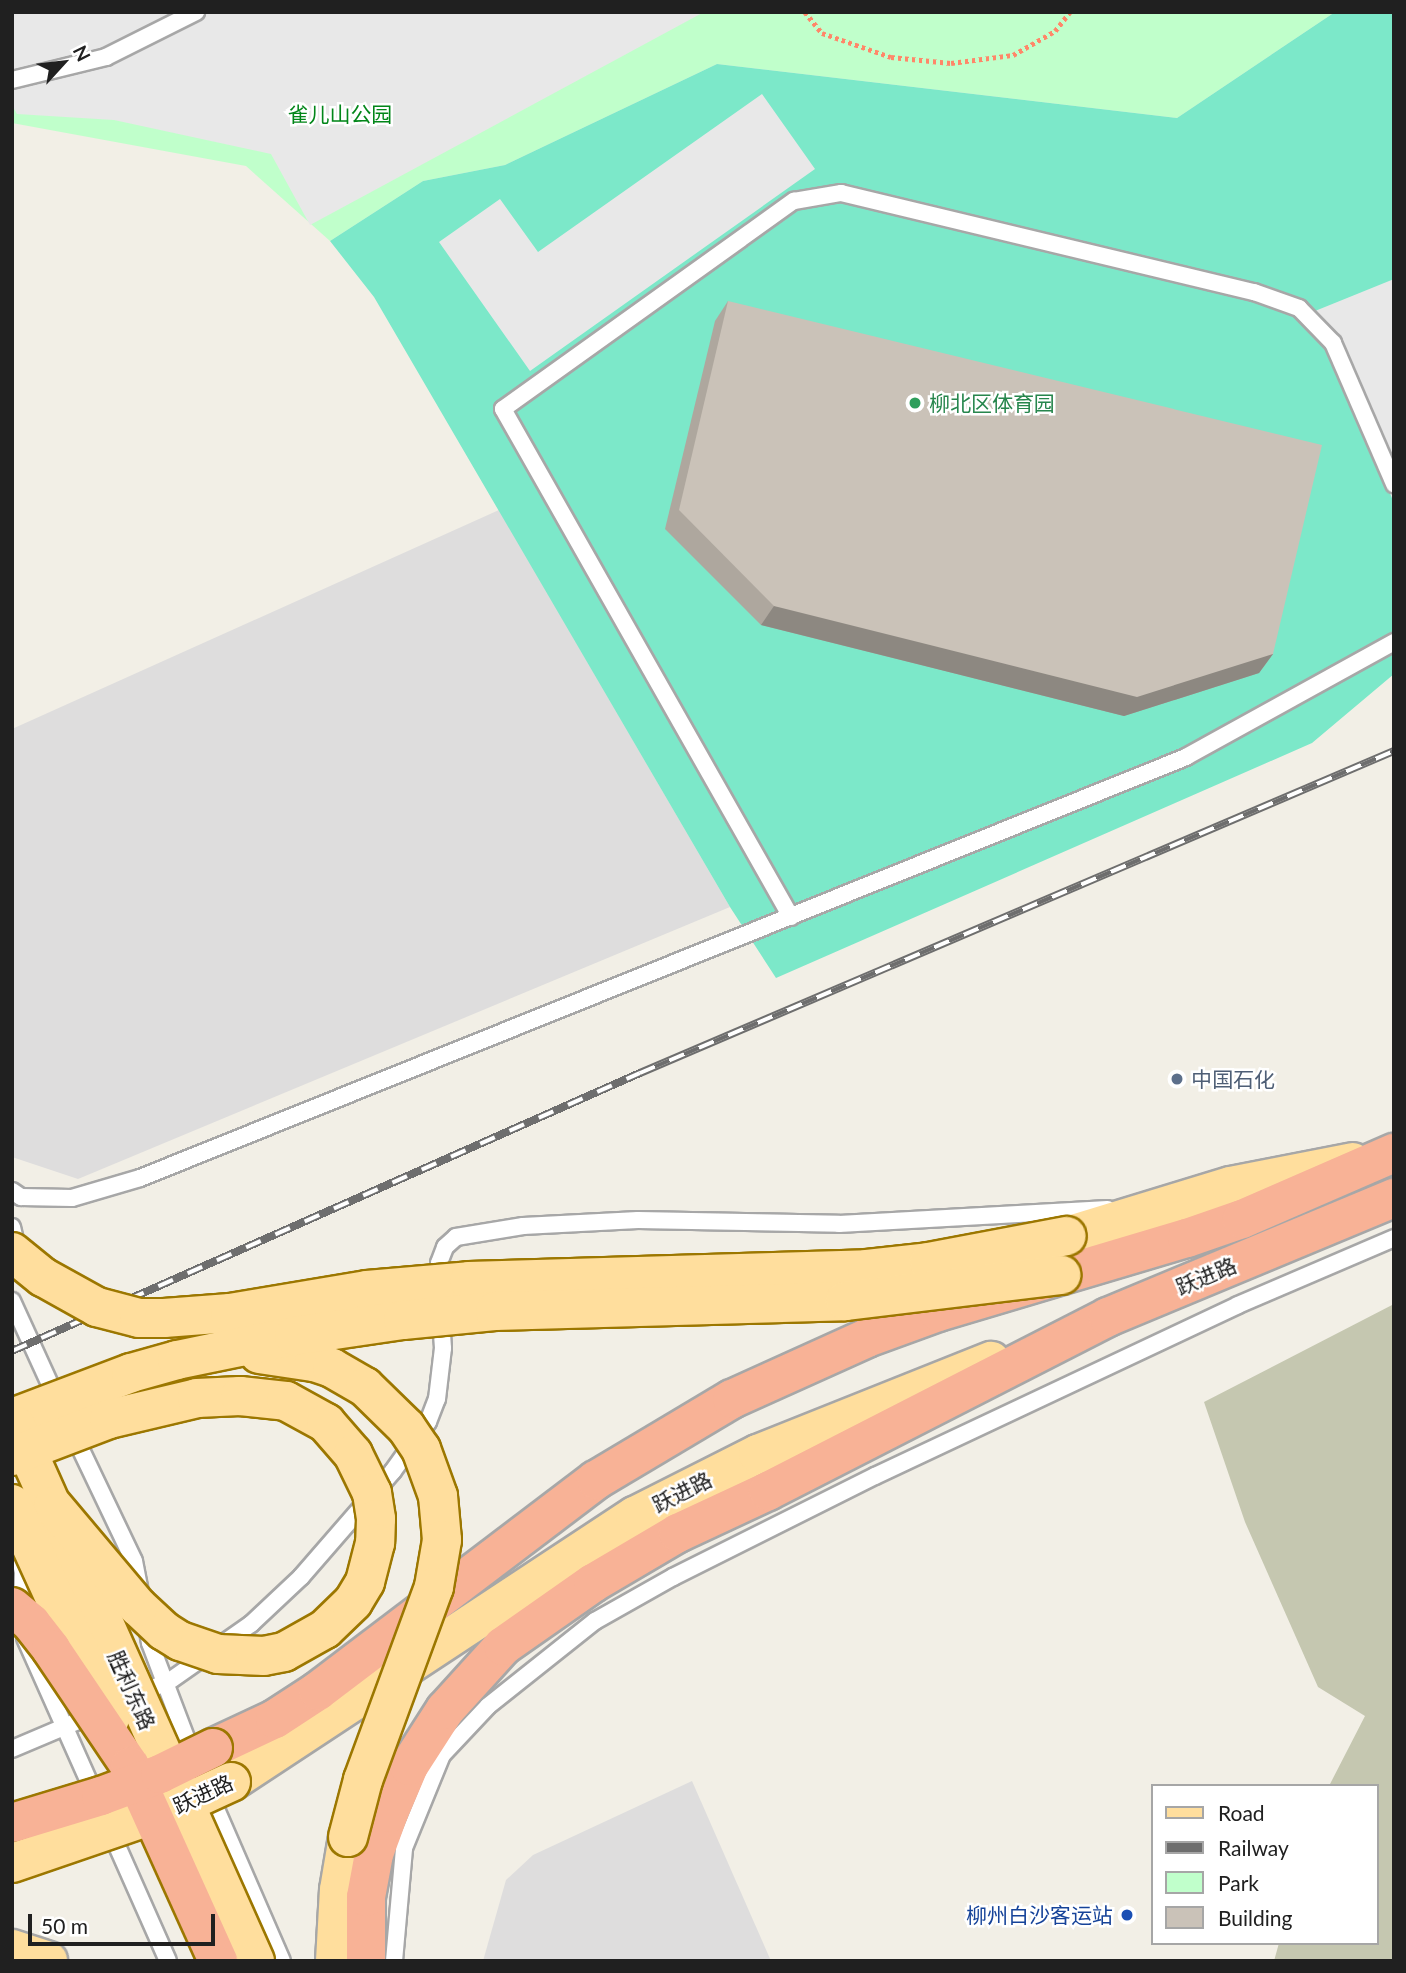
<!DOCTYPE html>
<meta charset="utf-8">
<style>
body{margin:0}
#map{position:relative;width:1406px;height:1973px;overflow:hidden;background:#f2efe6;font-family:Lato,"Noto Sans SC",sans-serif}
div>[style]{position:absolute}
.residential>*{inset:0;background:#dedddd}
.construction>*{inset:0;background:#c5c7b0}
.park>*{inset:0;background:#c0ffcb}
.pitch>*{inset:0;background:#7ce8c9}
.parking>*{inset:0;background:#e8e8e8}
.path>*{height:4.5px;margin-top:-2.25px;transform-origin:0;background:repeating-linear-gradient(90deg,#ff8769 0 3.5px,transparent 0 7px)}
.roads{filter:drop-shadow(2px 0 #a7a7a7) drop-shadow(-2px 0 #a7a7a7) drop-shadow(0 2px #a7a7a7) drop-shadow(0 -2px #a7a7a7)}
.service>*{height:16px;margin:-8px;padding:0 8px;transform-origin:8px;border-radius:8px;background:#fff}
.primary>*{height:38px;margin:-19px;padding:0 19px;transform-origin:19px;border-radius:19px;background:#ffde9d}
.trunk>*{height:38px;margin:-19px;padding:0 19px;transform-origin:19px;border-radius:19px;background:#f8b296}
.rail>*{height:8px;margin-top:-4px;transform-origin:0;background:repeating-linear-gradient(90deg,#fff 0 16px,#6e6e6e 0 32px);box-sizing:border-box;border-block:2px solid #6e6e6e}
.bridges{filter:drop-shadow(2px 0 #9c7700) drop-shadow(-2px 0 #9c7700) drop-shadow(0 2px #9c7700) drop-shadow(0 -2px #9c7700)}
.primary-bridge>*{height:38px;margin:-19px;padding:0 19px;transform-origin:19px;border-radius:19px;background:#ffde9d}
.trunk-bridge>*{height:38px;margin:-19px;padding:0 19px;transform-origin:19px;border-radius:19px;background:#f8b296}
.wall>*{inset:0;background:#aea79e}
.shaded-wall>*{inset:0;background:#8d8881}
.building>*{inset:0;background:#cac2b8}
.dots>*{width:19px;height:19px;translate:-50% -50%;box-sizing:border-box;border:4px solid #fff;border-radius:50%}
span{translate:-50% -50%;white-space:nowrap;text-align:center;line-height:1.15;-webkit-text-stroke:5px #fff;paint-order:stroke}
.park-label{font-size:21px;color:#028619}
.leisure-label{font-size:21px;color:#27864d}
.left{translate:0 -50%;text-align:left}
.service-label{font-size:21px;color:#4e5e75}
.street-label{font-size:21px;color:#202020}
.transit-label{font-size:21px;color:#164399}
.right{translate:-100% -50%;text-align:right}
.frame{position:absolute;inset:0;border:14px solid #202020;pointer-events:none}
.legend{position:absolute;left:1151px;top:1784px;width:228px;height:161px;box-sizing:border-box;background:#fff;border:2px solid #a6a6a6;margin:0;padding:9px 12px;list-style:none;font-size:21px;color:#202020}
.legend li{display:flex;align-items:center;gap:14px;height:35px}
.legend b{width:35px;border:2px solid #a6a6a6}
.north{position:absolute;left:28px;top:28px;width:70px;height:70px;-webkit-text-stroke:5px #fff;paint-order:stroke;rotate:63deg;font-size:19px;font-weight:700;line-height:28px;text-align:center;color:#202020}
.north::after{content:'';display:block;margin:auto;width:24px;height:32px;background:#202020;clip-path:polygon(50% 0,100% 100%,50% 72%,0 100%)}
.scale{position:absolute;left:28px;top:1914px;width:187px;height:32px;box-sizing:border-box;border:4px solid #202020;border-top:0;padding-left:9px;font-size:21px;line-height:24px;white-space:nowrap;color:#202020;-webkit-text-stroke:5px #fff;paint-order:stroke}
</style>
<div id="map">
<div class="residential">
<i style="clip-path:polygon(499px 510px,730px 907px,78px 1179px,12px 1157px,12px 729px)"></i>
<i style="clip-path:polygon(692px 1781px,771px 1961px,483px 1961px,506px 1880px,533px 1855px)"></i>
</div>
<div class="construction">
<i style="clip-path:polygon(1394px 1304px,1394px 1961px,1274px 1961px,1279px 1943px,1376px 1943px,1376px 1786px,1329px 1786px,1365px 1716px,1318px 1687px,1245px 1522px,1204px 1402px)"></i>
</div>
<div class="park">
<i style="clip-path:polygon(12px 12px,1335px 12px,1177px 118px,717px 64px,505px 165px,423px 181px,330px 241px,246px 166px,12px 123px)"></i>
</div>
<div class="pitch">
<i style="clip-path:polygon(1335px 12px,1394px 12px,1394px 674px,1312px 743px,776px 978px,730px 907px,374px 297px,330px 241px,423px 181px,505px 165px,717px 64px,1177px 118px)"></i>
</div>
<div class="parking">
<i style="clip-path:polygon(12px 12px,704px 12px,310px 225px,271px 154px,114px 120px,17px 114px,12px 105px)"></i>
<i style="clip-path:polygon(762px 94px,815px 169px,530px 371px,439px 242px,500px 199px,538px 252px)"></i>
<i style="clip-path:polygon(1394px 279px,1394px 503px,1315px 311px)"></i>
</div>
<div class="path">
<i style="left:805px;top:12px;width:27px;rotate:51deg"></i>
<i style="left:822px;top:33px;width:73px;rotate:19.2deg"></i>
<i style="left:891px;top:57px;width:60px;rotate:5.7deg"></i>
<i style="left:951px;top:63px;width:63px;rotate:-7.4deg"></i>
<i style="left:1013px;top:55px;width:48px;rotate:-29.7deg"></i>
<i style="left:1055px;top:31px;width:24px;rotate:-52deg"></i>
</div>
<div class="roads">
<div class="service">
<i style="left:12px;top:80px;width:97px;rotate:-13.7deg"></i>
<i style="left:106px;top:57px;width:101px;rotate:-26.6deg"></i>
<i style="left:791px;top:917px;width:584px;rotate:-119.55deg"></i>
<i style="left:503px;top:409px;width:358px;rotate:-35.6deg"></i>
<i style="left:794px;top:201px;width:48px;rotate:-9.7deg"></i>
<i style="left:841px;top:193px;width:425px;rotate:13.5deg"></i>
<i style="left:1254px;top:292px;width:48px;rotate:19.6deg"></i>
<i style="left:1299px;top:308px;width:49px;rotate:45.8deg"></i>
<i style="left:1333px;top:343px;width:154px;rotate:66.6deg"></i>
<i style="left:12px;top:1191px;width:11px;rotate:34deg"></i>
<i style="left:21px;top:1197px;width:51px;rotate:1.1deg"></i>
<i style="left:72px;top:1198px;width:71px;rotate:-16.4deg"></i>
<i style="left:140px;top:1178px;width:1128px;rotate:-21.92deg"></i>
<i style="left:1186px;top:757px;width:238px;rotate:-28.9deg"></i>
<i style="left:12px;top:1227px;width:13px;rotate:77deg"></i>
<i style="left:15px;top:1240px;width:12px;rotate:104deg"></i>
<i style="left:440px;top:1283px;width:20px;rotate:-93deg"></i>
<i style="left:439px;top:1263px;width:17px;rotate:-69deg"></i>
<i style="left:445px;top:1247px;width:15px;rotate:-42deg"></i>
<i style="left:456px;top:1237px;width:68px;rotate:-9.3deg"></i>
<i style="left:523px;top:1226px;width:115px;rotate:-3deg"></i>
<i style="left:638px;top:1220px;width:201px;rotate:1.1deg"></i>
<i style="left:839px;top:1224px;width:269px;rotate:-3.2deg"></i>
<i style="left:12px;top:1301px;width:111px;rotate:65.5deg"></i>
<i style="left:72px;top:1431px;width:144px;rotate:64.5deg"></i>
<i style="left:134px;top:1561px;width:37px;rotate:79deg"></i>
<i style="left:19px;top:1555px;width:17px;rotate:77deg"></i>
<i style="left:23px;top:1572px;width:41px;rotate:91.4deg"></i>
<i style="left:147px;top:1626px;width:17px;rotate:80deg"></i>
<i style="left:150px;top:1643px;width:124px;rotate:69.2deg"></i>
<i style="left:25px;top:1638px;width:177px;rotate:66deg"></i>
<i style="left:136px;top:1696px;width:38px;rotate:-25deg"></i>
<i style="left:171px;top:1680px;width:98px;rotate:-35deg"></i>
<i style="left:251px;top:1624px;width:69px;rotate:-43.2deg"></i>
<i style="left:301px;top:1577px;width:140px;rotate:-49deg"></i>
<i style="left:393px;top:1471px;width:60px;rotate:-54.5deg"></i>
<i style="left:428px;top:1422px;width:25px;rotate:-69deg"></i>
<i style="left:437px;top:1399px;width:51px;rotate:-83.3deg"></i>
<i style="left:443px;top:1348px;width:32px;rotate:-94deg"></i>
<i style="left:12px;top:1749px;width:92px;rotate:-23deg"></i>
<i style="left:209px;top:1793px;width:183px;rotate:66.5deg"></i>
<i style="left:110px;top:1830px;width:143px;rotate:66.1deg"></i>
<i style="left:394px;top:1961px;width:113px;rotate:-84.9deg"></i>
<i style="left:404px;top:1848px;width:100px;rotate:-67.8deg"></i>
<i style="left:442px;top:1755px;width:67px;rotate:-46.8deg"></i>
<i style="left:488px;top:1706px;width:137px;rotate:-38.5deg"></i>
<i style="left:595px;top:1621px;width:90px;rotate:-29.4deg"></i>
<i style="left:673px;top:1577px;width:226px;rotate:-26.6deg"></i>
<i style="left:875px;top:1476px;width:401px;rotate:-25.2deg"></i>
<i style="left:1238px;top:1305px;width:170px;rotate:-23.2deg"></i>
</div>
<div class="primary">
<i style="left:1067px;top:1236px;width:171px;rotate:-17deg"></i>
<i style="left:1231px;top:1186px;width:124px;rotate:-11.1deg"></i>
<i style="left:231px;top:1782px;width:484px;rotate:-33.4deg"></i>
<i style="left:635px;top:1516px;width:138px;rotate:-26.8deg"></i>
<i style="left:758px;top:1454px;width:251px;rotate:-21.8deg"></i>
<i style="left:12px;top:1949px;width:38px;rotate:18deg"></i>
<i style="left:335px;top:1961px;width:71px;rotate:-86.8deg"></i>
<i style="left:339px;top:1890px;width:54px;rotate:-80.4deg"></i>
</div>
<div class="trunk">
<i style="left:213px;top:1748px;width:68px;rotate:-25.1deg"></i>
<i style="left:275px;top:1719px;width:51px;rotate:-33.1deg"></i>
<i style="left:318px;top:1691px;width:349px;rotate:-37.2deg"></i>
<i style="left:596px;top:1480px;width:158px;rotate:-30.8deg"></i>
<i style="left:732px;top:1399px;width:148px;rotate:-24.3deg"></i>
<i style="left:867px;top:1338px;width:76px;rotate:-20.1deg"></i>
<i style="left:938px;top:1312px;width:260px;rotate:-16.6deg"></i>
<i style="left:1187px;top:1238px;width:58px;rotate:-19.1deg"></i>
<i style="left:1242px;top:1219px;width:166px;rotate:-23.5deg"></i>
<i style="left:366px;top:1961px;width:64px;rotate:-90deg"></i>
<i style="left:366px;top:1897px;width:44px;rotate:-79.5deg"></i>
<i style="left:374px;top:1854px;width:44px;rotate:-69.9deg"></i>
<i style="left:389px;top:1813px;width:51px;rotate:-66.9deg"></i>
<i style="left:409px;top:1766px;width:67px;rotate:-57.3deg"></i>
<i style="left:445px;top:1710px;width:86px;rotate:-47.8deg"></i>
<i style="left:503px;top:1646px;width:110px;rotate:-35deg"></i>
<i style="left:593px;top:1583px;width:99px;rotate:-30.5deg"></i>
<i style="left:678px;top:1533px;width:99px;rotate:-25deg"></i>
<i style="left:768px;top:1491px;width:382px;rotate:-27.1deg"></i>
<i style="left:1108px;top:1317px;width:310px;rotate:-22.6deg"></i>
</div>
</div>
<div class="rail">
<i style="left:12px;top:1351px;width:687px;rotate:-23.88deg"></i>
<i style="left:640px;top:1073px;width:820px;rotate:-23.13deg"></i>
</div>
<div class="bridges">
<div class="primary-bridge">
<i style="left:12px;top:1252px;width:40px;rotate:39deg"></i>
<i style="left:43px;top:1277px;width:62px;rotate:29.1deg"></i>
<i style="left:97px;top:1307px;width:43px;rotate:14.7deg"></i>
<i style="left:139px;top:1318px;width:25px"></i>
<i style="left:164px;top:1318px;width:66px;rotate:-4.3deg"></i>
<i style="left:230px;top:1313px;width:139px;rotate:-9.5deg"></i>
<i style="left:367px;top:1290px;width:102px;rotate:-5deg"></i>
<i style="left:469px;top:1281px;width:398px;rotate:-1.7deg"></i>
<i style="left:867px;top:1269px;width:62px;rotate:-6.4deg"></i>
<i style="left:929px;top:1262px;width:140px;rotate:-10.7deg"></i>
<i style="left:259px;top:1354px;width:56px;rotate:8.3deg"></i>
<i style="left:314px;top:1362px;width:19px;rotate:18deg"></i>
<i style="left:332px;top:1368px;width:38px;rotate:30deg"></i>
<i style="left:365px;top:1387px;width:57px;rotate:44.3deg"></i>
<i style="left:406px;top:1427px;width:27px;rotate:56deg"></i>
<i style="left:421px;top:1449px;width:50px;rotate:70.1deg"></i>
<i style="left:438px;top:1496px;width:44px;rotate:84.8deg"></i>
<i style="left:442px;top:1540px;width:48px;rotate:99.7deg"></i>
<i style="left:434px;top:1587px;width:206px;rotate:110.2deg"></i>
<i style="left:363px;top:1780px;width:59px;rotate:104.7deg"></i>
<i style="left:12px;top:1418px;width:127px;rotate:-20.7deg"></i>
<i style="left:131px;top:1373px;width:48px;rotate:-15.8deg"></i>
<i style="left:177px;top:1360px;width:119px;rotate:-11.6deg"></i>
<i style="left:294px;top:1336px;width:110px;rotate:-8.4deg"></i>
<i style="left:403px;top:1320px;width:92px;rotate:-5.6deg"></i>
<i style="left:495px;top:1311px;width:350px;rotate:-1.6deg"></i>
<i style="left:845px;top:1301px;width:218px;rotate:-6.9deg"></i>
<i style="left:16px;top:1426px;width:586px;rotate:65.93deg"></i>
<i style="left:12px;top:1456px;width:104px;rotate:-20.9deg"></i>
<i style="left:109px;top:1419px;width:90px;rotate:-13.4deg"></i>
<i style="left:197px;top:1398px;width:43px;rotate:-2.7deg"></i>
<i style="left:240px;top:1396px;width:46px;rotate:6.2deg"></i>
<i style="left:286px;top:1401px;width:46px;rotate:28.8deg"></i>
<i style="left:326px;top:1423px;width:41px;rotate:48.9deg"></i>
<i style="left:353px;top:1454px;width:43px;rotate:64deg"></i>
<i style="left:372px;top:1493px;width:26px;rotate:81deg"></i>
<i style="left:376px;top:1519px;width:24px;rotate:92deg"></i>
<i style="left:375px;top:1543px;width:40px;rotate:104.4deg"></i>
<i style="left:365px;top:1582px;width:23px;rotate:121deg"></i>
<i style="left:353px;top:1602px;width:39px;rotate:136deg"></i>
<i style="left:325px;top:1629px;width:47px;rotate:150.7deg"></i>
<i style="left:284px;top:1652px;width:20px;rotate:169deg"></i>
<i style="left:264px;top:1656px;width:46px;rotate:-177.5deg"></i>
<i style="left:218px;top:1654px;width:40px;rotate:-161.1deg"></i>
<i style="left:180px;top:1641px;width:19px;rotate:-148deg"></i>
<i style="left:164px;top:1631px;width:35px;rotate:-137deg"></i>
<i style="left:138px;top:1607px;width:132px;rotate:-130.1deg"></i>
<i style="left:12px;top:1504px;width:236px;rotate:65.5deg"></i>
<i style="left:12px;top:1863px;width:179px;rotate:-18.9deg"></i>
<i style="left:181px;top:1805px;width:55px;rotate:-24.7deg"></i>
</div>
<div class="trunk-bridge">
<i style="left:12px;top:1607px;width:25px;rotate:40deg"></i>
<i style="left:31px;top:1623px;width:33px;rotate:52deg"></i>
<i style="left:51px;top:1649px;width:141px;rotate:56deg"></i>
<i style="left:130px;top:1766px;width:214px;rotate:65.7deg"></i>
<i style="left:12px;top:1823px;width:93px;rotate:-16.9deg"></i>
<i style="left:101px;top:1796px;width:63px;rotate:-20.4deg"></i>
<i style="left:160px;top:1774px;width:59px;rotate:-26.1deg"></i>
</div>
</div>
<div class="wall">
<i style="clip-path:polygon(728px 301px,1273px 654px,1259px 673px,1124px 716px,761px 625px,665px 529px,715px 321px)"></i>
</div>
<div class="shaded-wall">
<i style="clip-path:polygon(774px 606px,1273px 654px,1259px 673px,1124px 716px,761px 625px)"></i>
</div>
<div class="building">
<i style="clip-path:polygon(728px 301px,1322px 445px,1273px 654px,1137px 697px,774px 606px,679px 510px)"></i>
</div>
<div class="dots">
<i style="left:915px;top:403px;background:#2e9e5b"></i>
<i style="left:1177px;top:1079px;background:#5c6f8a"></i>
<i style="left:1127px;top:1915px;background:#1a4fb4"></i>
</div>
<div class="park-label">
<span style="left:340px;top:114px">雀儿山公园</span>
</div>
<div class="leisure-label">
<span class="left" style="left:929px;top:403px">柳北区体育园</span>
</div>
<div class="service-label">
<span class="left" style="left:1191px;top:1079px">中国石化</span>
</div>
<div class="street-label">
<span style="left:1206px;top:1276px;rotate:-23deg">跃进路</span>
<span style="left:682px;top:1492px;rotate:-27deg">跃进路</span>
<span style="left:132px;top:1690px;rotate:66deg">胜利东路</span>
<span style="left:203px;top:1794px;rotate:-25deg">跃进路</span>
</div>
<div class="transit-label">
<span class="right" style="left:1113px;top:1915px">柳州白沙客运站</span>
</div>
<div class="frame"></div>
<ul class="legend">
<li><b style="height:9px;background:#ffde9d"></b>Road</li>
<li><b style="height:9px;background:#6e6e6e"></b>Railway</li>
<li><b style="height:19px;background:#c0ffcb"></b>Park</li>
<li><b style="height:19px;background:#cac2b8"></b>Building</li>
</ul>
<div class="north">N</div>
<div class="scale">50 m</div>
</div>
